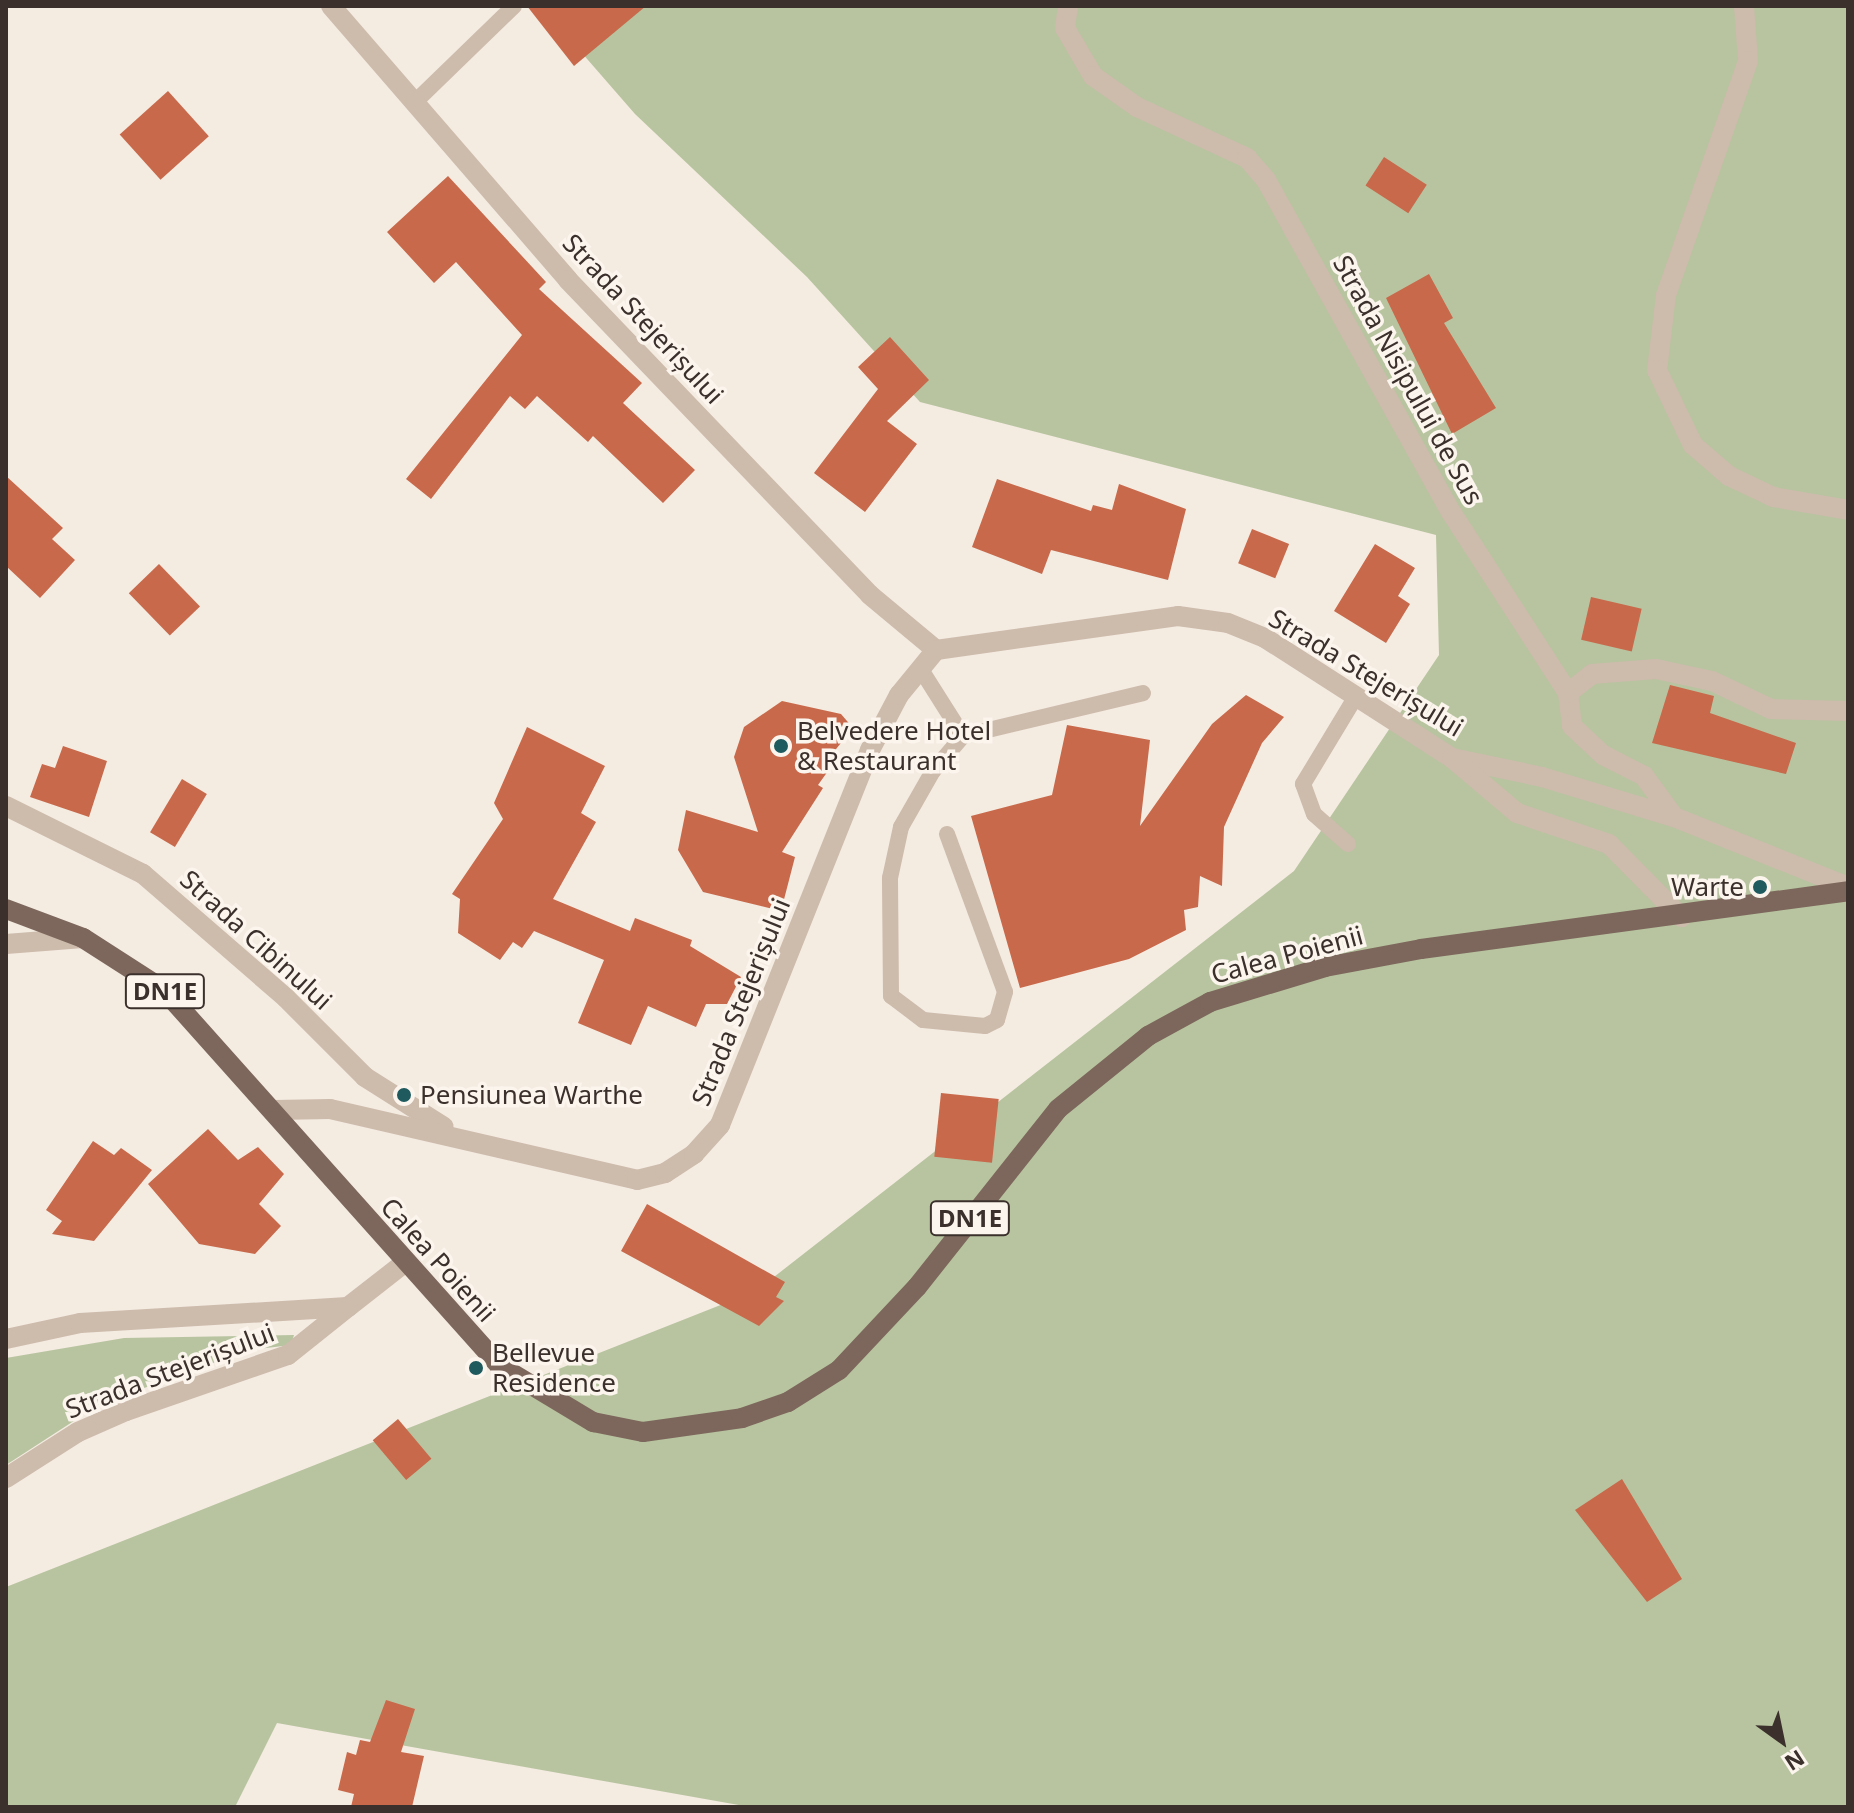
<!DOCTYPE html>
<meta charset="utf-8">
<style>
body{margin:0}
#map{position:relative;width:1854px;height:1813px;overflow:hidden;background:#f4ebe1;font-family:"Noto Sans",sans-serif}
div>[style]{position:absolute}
.green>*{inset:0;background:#b8c4a0}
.building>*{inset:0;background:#c8694b;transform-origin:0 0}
.lane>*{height:16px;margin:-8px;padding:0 8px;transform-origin:8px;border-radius:8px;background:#cdbbac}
.street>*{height:20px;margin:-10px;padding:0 10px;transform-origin:10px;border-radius:10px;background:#cdbbac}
.primary>*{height:20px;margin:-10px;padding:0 10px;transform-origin:10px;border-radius:10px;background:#7d675c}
.dots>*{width:22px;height:22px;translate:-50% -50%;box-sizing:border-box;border:4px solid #fbf5ee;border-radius:50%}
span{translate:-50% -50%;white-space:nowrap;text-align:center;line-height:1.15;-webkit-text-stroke:7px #fbf5ee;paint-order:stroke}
.shield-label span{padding:2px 6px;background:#fbf5ee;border:2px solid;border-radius:6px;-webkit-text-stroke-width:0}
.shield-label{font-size:24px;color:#3b302b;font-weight:700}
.street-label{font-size:26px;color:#3b302b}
.poi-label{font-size:26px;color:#3b302b}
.left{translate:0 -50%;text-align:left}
.right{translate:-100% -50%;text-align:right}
.frame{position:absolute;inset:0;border:8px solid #3b302b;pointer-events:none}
.north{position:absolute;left:1742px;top:1701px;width:80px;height:80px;-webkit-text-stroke:6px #fbf5ee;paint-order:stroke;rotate:147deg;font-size:22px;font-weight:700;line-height:32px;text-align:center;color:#3b302b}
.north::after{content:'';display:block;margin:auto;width:28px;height:36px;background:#3b302b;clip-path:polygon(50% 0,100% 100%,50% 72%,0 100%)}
</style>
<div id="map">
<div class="green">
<i style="clip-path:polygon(541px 6px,1848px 6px,1848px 1807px,750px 1807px,277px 1723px,235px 1807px,6px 1807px,6px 1587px,756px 1291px,1294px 871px,1439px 655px,1436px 535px,920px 402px,807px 277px,635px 114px)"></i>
<i style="clip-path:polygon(294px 1335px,291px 1345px,249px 1350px,100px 1404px,6px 1465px,6px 1358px,124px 1338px)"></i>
</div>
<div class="building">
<i style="clip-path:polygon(527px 6px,646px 6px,574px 66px)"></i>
<i style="left:168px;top:91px;width:61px;height:65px;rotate:48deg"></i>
<i style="left:1384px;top:157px;width:51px;height:34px;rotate:33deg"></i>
<i style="clip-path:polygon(448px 176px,546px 282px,539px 289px,642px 383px,623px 403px,695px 470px,663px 503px,593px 436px,588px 442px,537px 396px,525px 409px,510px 396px,431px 499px,406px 479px,522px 335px,456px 262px,434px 283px,387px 232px)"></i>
<i style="clip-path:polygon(1429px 274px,1453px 318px,1444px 323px,1496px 408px,1452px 434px,1386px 298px)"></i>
<i style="clip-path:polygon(890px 337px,929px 380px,887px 421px,917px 444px,865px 512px,814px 473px,878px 389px,858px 367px)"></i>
<i style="clip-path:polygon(6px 476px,63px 528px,52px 539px,75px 560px,40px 598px,6px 566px)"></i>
<i style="clip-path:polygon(997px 479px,1091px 511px,1093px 505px,1112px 510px,1119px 484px,1186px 509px,1168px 580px,1051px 550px,1042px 574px,972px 547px)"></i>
<i style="left:1252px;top:529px;width:40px;height:37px;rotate:22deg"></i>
<i style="clip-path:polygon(1375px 544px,1415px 568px,1398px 596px,1410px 604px,1386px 643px,1334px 611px)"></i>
<i style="left:159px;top:564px;width:59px;height:42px;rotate:46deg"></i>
<i style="left:1591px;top:597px;width:52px;height:44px;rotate:13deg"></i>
<i style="clip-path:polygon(1670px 685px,1714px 696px,1710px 713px,1796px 743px,1786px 774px,1652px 743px)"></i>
<i style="clip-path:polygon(1246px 695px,1284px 717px,1262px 743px,1224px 827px,1222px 886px,1200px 876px,1198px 907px,1184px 910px,1186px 930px,1129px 959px,1020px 988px,971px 816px,1052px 795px,1067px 725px,1150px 740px,1140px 826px,1212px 724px)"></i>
<i style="clip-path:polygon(782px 701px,841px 714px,853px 728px,828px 759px,833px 764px,818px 785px,823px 788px,782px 852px,795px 857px,781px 911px,703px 892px,678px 850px,686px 810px,758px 832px,734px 757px,744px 727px)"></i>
<i style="clip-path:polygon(527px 727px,605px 766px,581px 813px,596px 822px,553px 899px,630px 931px,635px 918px,692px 940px,690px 946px,741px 977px,727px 1004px,706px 1004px,696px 1027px,648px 1006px,631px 1045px,578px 1023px,604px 960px,534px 931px,522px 948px,513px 942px,500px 960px,458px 933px,460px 899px,452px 894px,503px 819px,494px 803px)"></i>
<i style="clip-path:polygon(63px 746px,107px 761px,89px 817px,30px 797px,42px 764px,55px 768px)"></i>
<i style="left:182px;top:779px;width:29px;height:62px;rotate:31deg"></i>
<i style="left:941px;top:1093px;width:58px;height:64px;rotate:6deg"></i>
<i style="clip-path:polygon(208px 1129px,238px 1160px,258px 1147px,284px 1174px,259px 1204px,281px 1226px,255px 1254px,199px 1244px,148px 1184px)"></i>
<i style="clip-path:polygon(93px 1141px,114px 1155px,121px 1148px,152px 1170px,94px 1241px,52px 1234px,62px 1221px,46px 1210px)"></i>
<i style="clip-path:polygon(647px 1204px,785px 1282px,776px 1297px,784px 1301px,759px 1326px,621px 1251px)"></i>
<i style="left:398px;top:1419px;width:52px;height:33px;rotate:50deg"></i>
<i style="clip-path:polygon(1622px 1479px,1682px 1579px,1647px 1602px,1575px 1510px)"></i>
<i style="clip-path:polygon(386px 1700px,415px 1709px,401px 1752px,424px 1756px,412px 1807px,351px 1807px,354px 1794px,338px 1790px,347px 1752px,356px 1755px,360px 1740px,370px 1742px)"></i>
</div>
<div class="lane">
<i style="left:414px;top:103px;width:139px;rotate:-44.1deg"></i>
<i style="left:920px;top:668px;width:80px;rotate:57.7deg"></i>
<i style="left:947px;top:834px;width:168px;rotate:69.8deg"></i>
<i style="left:1005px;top:992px;width:29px;rotate:106deg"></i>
<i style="left:997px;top:1020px;width:13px;rotate:153deg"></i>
<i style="left:985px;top:1026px;width:62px;rotate:-174.5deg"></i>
<i style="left:923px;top:1020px;width:40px;rotate:-143deg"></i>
<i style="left:891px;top:996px;width:118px;rotate:-90.5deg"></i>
<i style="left:890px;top:878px;width:52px;rotate:-77.8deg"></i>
<i style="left:901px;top:827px;width:64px;rotate:-60.3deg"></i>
<i style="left:933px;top:771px;width:46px;rotate:-49.4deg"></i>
<i style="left:963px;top:736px;width:185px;rotate:-13.4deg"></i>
<i style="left:1348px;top:844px;width:45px;rotate:-138.6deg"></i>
<i style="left:1314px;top:814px;width:32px;rotate:-110deg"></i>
<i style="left:1303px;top:784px;width:103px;rotate:-58.9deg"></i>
</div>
<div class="street">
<i style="left:331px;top:6px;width:362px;rotate:49.1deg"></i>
<i style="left:568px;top:280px;width:436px;rotate:46.2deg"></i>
<i style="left:870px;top:595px;width:86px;rotate:39.8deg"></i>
<i style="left:936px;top:650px;width:244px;rotate:-8deg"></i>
<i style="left:1178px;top:616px;width:50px;rotate:8deg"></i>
<i style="left:1228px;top:623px;width:40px;rotate:22deg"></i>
<i style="left:1265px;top:638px;width:222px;rotate:32.7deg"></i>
<i style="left:1452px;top:758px;width:92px;rotate:11.9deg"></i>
<i style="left:1542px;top:777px;width:138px;rotate:16.9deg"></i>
<i style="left:1674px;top:817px;width:188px;rotate:21.9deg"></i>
<i style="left:1068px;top:6px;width:22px;rotate:98deg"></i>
<i style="left:1065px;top:28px;width:56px;rotate:59.7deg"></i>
<i style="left:1093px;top:76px;width:54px;rotate:35.2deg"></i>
<i style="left:1137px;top:107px;width:121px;rotate:24.9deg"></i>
<i style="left:1247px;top:158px;width:29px;rotate:49deg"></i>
<i style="left:1266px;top:180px;width:380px;rotate:60.9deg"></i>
<i style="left:1451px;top:512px;width:216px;rotate:57.1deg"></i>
<i style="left:1568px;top:693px;width:33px;rotate:83deg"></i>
<i style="left:1572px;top:726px;width:42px;rotate:43.1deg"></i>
<i style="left:1603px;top:755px;width:46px;rotate:27.1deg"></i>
<i style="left:1644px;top:776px;width:51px;rotate:53.8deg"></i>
<i style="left:1744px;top:6px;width:55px;rotate:85.8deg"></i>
<i style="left:1748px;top:61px;width:248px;rotate:109.3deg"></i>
<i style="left:1666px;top:295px;width:76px;rotate:96.8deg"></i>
<i style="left:1657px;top:370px;width:83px;rotate:64.4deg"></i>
<i style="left:1693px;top:445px;width:48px;rotate:40.7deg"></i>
<i style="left:1729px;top:476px;width:49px;rotate:25.5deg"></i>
<i style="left:1773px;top:497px;width:76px;rotate:9.8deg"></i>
<i style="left:1568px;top:693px;width:31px;rotate:-38deg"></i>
<i style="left:1592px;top:674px;width:64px;rotate:-4.5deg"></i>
<i style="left:1656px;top:669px;width:57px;rotate:12.1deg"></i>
<i style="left:1712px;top:681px;width:65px;rotate:25.4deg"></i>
<i style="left:1771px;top:709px;width:77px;rotate:1.5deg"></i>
<i style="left:1452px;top:758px;width:85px;rotate:40.2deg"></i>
<i style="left:1517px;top:813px;width:97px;rotate:18.6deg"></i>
<i style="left:1609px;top:844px;width:103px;rotate:45.4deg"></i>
<i style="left:6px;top:806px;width:153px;rotate:26.4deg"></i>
<i style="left:143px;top:874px;width:189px;rotate:40.9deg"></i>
<i style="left:286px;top:998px;width:112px;rotate:45deg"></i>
<i style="left:365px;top:1077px;width:93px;rotate:32.3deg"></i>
<i style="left:6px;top:944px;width:77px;rotate:-4.5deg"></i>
<i style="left:275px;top:1110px;width:55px;rotate:-1deg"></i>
<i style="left:330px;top:1109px;width:315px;rotate:13deg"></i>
<i style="left:637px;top:1180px;width:29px;rotate:-14deg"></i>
<i style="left:665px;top:1173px;width:35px;rotate:-33deg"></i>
<i style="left:694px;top:1154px;width:39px;rotate:-48deg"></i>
<i style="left:720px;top:1125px;width:404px;rotate:-68.2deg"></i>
<i style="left:870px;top:750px;width:62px;rotate:-62.2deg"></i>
<i style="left:899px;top:695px;width:58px;rotate:-50.6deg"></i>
<i style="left:6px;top:1339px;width:76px;rotate:-12.2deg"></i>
<i style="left:80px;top:1323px;width:268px;rotate:-3.4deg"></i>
<i style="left:348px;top:1307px;width:70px;rotate:-38deg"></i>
<i style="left:6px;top:1478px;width:85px;rotate:-32.6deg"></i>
<i style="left:78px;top:1432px;width:52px;rotate:-23.6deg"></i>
<i style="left:126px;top:1411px;width:171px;rotate:-19.1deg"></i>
<i style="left:288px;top:1355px;width:77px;rotate:-38.7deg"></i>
</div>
<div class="primary">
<i style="left:6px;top:909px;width:82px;rotate:20.6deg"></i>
<i style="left:83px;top:938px;width:96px;rotate:32.7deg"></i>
<i style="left:164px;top:990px;width:504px;rotate:48.22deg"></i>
<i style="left:500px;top:1366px;width:109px;rotate:31.1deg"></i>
<i style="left:593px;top:1422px;width:51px;rotate:11.3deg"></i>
<i style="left:643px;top:1432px;width:100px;rotate:-8deg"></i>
<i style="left:742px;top:1418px;width:49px;rotate:-19.2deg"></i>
<i style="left:788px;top:1402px;width:60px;rotate:-32.1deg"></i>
<i style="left:839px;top:1370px;width:114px;rotate:-46.8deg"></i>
<i style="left:917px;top:1287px;width:227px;rotate:-51.6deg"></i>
<i style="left:1058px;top:1109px;width:116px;rotate:-39deg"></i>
<i style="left:1148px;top:1036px;width:71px;rotate:-28.7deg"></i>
<i style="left:1210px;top:1002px;width:120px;rotate:-16.9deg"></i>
<i style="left:1325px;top:967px;width:98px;rotate:-10.6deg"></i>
<i style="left:1421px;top:949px;width:431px;rotate:-7.7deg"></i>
</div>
<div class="dots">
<i style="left:781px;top:746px;background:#1f5a5e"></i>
<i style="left:1760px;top:887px;background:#1f5a5e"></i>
<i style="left:404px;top:1095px;background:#1f5a5e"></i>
<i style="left:476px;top:1368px;background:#1f5a5e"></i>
</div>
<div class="shield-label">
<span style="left:165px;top:991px">DN1E</span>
<span style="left:970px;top:1218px">DN1E</span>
</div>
<div class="street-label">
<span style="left:643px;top:319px;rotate:47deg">Strada Stejerișului</span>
<span style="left:1408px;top:380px;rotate:61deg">Strada Nisipului de Sus</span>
<span style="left:1366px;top:673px;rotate:31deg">Strada Stejerișului</span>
<span style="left:256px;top:940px;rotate:42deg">Strada Cibinului</span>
<span style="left:1287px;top:955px;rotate:-15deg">Calea Poienii</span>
<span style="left:741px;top:1002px;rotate:-68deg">Strada Stejerișului</span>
<span style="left:438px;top:1260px;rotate:48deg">Calea Poienii</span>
<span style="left:170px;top:1371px;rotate:-21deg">Strada Stejerișului</span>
</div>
<div class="poi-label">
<span class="left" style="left:797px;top:746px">Belvedere Hotel<br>&amp; Restaurant</span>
<span class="right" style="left:1744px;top:887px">Warte</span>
<span class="left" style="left:420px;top:1095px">Pensiunea Warthe</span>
<span class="left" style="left:492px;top:1368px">Bellevue<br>Residence</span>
</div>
<div class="frame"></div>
<div class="north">N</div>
</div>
